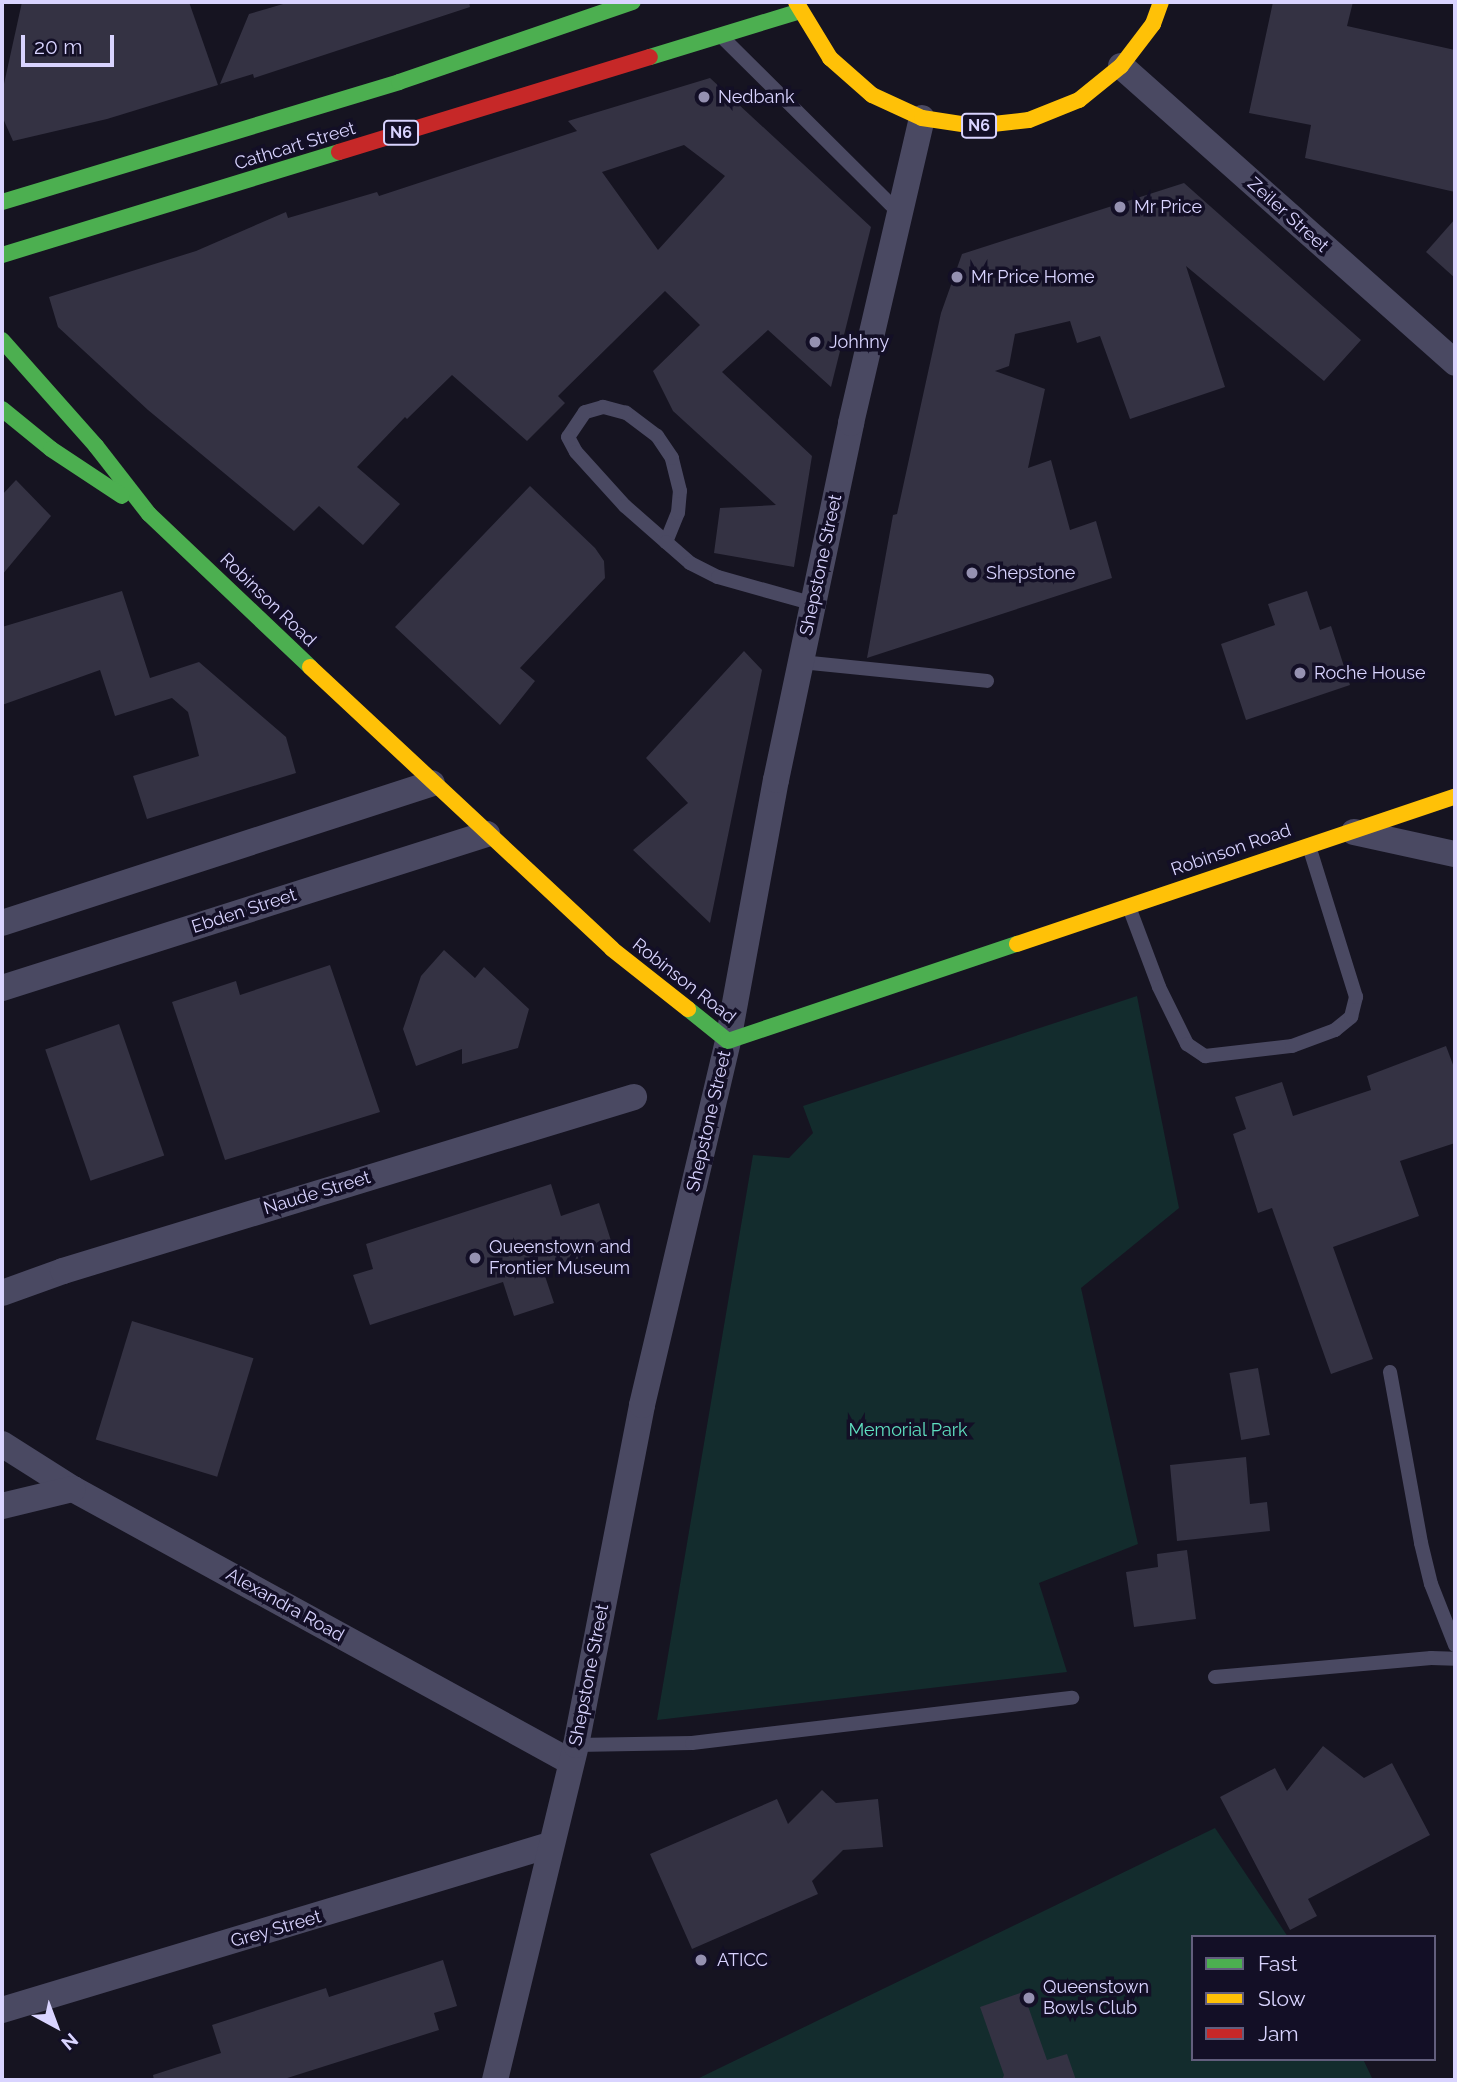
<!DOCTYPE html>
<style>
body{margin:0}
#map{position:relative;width:1457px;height:2082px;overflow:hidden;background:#161421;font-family:Raleway,sans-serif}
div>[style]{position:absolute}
.green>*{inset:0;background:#132c2d}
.building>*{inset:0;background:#343243;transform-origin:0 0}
.lane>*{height:14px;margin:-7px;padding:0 7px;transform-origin:7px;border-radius:7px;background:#4a4962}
.street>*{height:26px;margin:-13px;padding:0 13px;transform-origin:13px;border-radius:13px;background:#4a4962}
.fast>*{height:16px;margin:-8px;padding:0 8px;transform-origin:8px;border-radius:8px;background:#4caf50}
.slow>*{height:16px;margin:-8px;padding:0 8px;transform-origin:8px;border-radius:8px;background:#ffc107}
.jam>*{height:16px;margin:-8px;padding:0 8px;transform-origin:8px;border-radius:8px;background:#c62828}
.dots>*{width:19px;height:19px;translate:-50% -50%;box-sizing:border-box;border:4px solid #130f26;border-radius:50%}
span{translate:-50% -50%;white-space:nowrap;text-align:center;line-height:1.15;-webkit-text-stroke:7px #130f26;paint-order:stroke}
.shield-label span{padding:2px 5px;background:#130f26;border:2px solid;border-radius:5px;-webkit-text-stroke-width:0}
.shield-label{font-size:16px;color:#d9d4ff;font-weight:700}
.poi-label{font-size:18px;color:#d9d4ff}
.left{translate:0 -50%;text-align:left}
.street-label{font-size:18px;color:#d9d4ff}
.park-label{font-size:18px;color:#5fe0c0}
.frame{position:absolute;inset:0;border:4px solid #d9d4ff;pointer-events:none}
.legend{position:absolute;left:1191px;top:1935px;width:245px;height:126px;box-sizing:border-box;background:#130f26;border:2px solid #625e7d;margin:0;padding:9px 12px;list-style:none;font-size:21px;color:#d9d4ff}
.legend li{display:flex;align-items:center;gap:14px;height:35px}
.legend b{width:35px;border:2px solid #625e7d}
.north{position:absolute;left:21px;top:1991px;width:70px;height:70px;-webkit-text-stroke:5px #130f26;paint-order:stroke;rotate:139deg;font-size:19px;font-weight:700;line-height:28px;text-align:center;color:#d9d4ff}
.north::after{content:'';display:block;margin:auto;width:24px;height:32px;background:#d9d4ff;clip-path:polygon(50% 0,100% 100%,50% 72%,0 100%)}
.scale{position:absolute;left:21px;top:35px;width:93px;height:32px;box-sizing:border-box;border:4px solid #d9d4ff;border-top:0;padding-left:9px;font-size:21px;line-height:24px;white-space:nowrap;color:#d9d4ff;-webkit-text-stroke:5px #130f26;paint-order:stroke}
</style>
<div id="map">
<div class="green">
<i style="clip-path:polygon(1137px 996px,1179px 1208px,1081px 1288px,1138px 1544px,1039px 1583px,1067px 1672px,657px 1720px,753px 1155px,789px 1158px,813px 1133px,803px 1106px)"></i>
<i style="clip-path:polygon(1215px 1828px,1288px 1937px,1193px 1937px,1193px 2059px,1363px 2059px,1373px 2080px,695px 2080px)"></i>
</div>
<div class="building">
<i style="clip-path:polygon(22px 2px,189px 2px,218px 85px,107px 119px,13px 141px,2px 116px,2px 93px)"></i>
<i style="clip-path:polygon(290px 2px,469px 2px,470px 7px,254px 78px,253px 74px,220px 84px,249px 14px)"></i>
<i style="clip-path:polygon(1273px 2px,1353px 2px,1347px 26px,1455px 50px,1455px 192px,1305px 158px,1311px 125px,1249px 113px)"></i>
<i style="clip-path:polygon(evenodd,710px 78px,871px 227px,831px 387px,768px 330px,722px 372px,812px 456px,794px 567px,714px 553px,720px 508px,776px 505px,673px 411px,653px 371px,700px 325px,665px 291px,558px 396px,565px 403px,527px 441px,452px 375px,407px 419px,405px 417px,357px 467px,400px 504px,363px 545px,319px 506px,294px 531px,148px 410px,58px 327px,49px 297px,196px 251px,286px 212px,288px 218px,377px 192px,379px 196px,577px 131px,568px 121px,710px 78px,684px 145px,725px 176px,658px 250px,602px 172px,684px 145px)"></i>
<i style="clip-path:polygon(1184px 183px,1361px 340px,1324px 381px,1186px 266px,1225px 387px,1130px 419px,1100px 336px,1077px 343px,1070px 321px,1015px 334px,1009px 366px,995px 371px,1045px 389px,1028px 468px,1051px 460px,1070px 530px,1096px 521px,1112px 578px,867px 658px,893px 515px,897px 514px,941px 313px,962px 254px)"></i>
<i style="clip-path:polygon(1455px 219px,1455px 278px,1426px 252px)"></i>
<i style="clip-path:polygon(16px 480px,51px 516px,2px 575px,2px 495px)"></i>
<i style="clip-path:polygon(530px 486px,595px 548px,604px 561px,605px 578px,520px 668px,535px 681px,500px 725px,395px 627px)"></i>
<i style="clip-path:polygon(122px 591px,150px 678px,199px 662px,286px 737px,296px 773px,147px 819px,133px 776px,199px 756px,188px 712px,172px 698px,115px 716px,100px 670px,2px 705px,2px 627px)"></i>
<i style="clip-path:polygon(1307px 591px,1320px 630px,1331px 626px,1350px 685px,1246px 720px,1221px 644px,1275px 625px,1268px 604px)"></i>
<i style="clip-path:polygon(744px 651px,762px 670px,710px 923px,633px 850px,688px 803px,646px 758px)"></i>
<i style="clip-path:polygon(444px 950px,475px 978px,484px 967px,529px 1009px,518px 1048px,462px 1064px,462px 1049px,416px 1066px,403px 1029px,421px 976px)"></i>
<i style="clip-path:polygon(330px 965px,380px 1112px,225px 1160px,172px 1002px,236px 981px,240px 995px)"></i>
<i style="left:119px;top:1024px;width:139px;height:78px;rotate:71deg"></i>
<i style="clip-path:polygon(1446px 1046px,1455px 1070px,1455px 1143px,1400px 1161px,1419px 1216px,1333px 1247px,1373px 1359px,1331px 1374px,1272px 1208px,1258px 1213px,1233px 1134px,1246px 1129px,1235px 1097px,1282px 1082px,1293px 1116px,1371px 1090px,1367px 1076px)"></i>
<i style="clip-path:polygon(551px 1184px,561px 1216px,599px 1203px,613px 1247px,543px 1270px,554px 1303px,514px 1316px,503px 1282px,370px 1325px,353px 1275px,373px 1269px,366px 1244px)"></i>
<i style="left:132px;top:1321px;width:127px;height:124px;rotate:17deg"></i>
<i style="left:1258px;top:1368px;width:68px;height:29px;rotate:80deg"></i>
<i style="clip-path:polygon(1246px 1457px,1250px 1504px,1267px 1502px,1270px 1531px,1177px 1541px,1170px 1465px)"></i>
<i style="clip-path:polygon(1187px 1550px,1196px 1619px,1134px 1627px,1126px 1572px,1158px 1567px,1157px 1554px)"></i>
<i style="clip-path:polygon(1323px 1746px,1364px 1778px,1392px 1763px,1430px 1835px,1308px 1899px,1317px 1916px,1290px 1930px,1220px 1797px,1275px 1768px,1287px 1791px)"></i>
<i style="clip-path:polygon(822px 1790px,836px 1803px,878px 1799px,883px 1847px,843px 1850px,812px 1881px,818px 1894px,692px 1949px,650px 1854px,777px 1799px,788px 1824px)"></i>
<i style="clip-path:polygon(443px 1960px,457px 2006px,434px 2013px,439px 2030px,281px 2080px,154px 2080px,153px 2075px,221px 2053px,212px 2025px,326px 1988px,329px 1997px)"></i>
<i style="clip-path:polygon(1023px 1992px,1047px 2060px,1067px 2054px,1076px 2080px,1002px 2080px,1004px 2075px,980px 2007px)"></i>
</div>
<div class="lane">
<i style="left:724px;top:39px;width:248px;rotate:44.8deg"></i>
<i style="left:666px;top:542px;width:31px;rotate:-68deg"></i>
<i style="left:678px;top:513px;width:22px;rotate:-85deg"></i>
<i style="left:680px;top:491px;width:34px;rotate:-104deg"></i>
<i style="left:672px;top:458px;width:27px;rotate:-124deg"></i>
<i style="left:657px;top:436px;width:39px;rotate:-143deg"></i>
<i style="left:626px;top:413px;width:24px;rotate:-165deg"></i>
<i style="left:603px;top:407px;width:19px;rotate:164deg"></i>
<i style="left:585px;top:412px;width:30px;rotate:124deg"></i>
<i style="left:568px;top:437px;width:17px;rotate:62deg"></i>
<i style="left:576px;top:452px;width:73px;rotate:47.8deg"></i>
<i style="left:625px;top:506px;width:55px;rotate:41.3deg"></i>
<i style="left:666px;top:542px;width:32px;rotate:41deg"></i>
<i style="left:690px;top:563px;width:31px;rotate:27deg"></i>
<i style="left:718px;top:577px;width:100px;rotate:15.7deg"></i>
<i style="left:801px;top:662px;width:187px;rotate:5.8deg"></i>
<i style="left:1129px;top:907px;width:85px;rotate:69.4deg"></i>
<i style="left:1159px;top:987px;width:64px;rotate:63.8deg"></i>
<i style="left:1187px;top:1044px;width:22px;rotate:34deg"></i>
<i style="left:1205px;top:1056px;width:88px;rotate:-6.6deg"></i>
<i style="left:1292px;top:1046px;width:46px;rotate:-20.4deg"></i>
<i style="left:1335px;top:1030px;width:21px;rotate:-39deg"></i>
<i style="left:1351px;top:1017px;width:21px;rotate:-76deg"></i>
<i style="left:1356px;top:997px;width:158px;rotate:-107.3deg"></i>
<i style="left:1390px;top:1372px;width:174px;rotate:79.7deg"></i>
<i style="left:1421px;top:1543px;width:42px;rotate:76.3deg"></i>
<i style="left:1431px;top:1584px;width:66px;rotate:68.5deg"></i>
<i style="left:1215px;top:1677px;width:217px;rotate:-5deg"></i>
<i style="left:1431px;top:1658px;width:24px;rotate:2deg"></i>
<i style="left:576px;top:1745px;width:116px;rotate:-1deg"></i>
<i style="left:692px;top:1743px;width:383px;rotate:-6.8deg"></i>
</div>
<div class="street">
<i style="left:1121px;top:66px;width:447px;rotate:41.6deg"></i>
<i style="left:1354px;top:832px;width:103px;rotate:12.3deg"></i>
<i style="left:2px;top:923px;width:452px;rotate:-18deg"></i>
<i style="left:2px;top:988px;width:509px;rotate:-17.62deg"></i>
<i style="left:2px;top:1293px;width:65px;rotate:-19.8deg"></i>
<i style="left:63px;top:1271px;width:597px;rotate:-16.95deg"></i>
<i style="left:2px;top:1444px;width:84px;rotate:32.4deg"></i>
<i style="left:73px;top:1489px;width:568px;rotate:28.73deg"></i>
<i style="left:2px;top:1506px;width:73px;rotate:-13.5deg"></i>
<i style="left:2px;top:2010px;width:572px;rotate:-16.76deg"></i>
<i style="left:495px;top:2080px;width:345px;rotate:-76.4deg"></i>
<i style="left:576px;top:1745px;width:346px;rotate:-79deg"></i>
<i style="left:642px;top:1405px;width:374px;rotate:-76.7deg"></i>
<i style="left:728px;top:1041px;width:265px;rotate:-79.6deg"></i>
<i style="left:776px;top:780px;width:365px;rotate:-78.1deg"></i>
<i style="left:851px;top:423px;width:313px;rotate:-76.9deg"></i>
</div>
<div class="fast">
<i style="left:650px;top:57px;width:157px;rotate:-17deg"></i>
<i style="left:2px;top:202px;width:415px;rotate:-16.8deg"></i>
<i style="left:399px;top:82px;width:247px;rotate:-18.9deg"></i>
<i style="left:2px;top:255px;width:352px;rotate:-17deg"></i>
<i style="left:2px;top:340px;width:142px;rotate:48.4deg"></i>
<i style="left:96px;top:446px;width:86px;rotate:52.1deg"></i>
<i style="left:149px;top:514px;width:222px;rotate:43.5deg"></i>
<i style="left:2px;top:409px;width:63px;rotate:39.2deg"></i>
<i style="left:51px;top:449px;width:85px;rotate:33.5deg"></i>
<i style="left:688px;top:1009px;width:51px;rotate:38.7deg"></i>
<i style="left:728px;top:1041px;width:305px;rotate:-18.6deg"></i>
</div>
<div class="slow">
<i style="left:796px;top:2px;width:66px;rotate:58.7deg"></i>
<i style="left:830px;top:58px;width:56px;rotate:41.4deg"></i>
<i style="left:872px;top:95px;width:55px;rotate:24.7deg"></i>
<i style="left:922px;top:118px;width:54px;rotate:8.6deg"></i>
<i style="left:975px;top:126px;width:54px;rotate:-6.3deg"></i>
<i style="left:1029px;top:120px;width:54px;rotate:-21.8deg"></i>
<i style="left:1079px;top:100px;width:54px;rotate:-39deg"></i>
<i style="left:1121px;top:66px;width:53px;rotate:-52.7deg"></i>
<i style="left:1153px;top:24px;width:23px;rotate:-70deg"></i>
<i style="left:310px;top:667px;width:413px;rotate:43deg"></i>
<i style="left:612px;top:949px;width:97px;rotate:38.3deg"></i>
<i style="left:1017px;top:944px;width:462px;rotate:-18.6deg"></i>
</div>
<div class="jam">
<i style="left:339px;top:152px;width:325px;rotate:-17deg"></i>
</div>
<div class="dots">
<i style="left:704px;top:97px;background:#9591b1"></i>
<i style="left:1120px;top:207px;background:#9591b1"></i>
<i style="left:957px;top:277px;background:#9591b1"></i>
<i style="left:815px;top:342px;background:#9591b1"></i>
<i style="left:972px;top:573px;background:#9591b1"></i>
<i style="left:1300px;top:673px;background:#9591b1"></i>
<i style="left:475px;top:1258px;background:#9591b1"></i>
<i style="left:701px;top:1960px;background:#9591b1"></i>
<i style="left:1029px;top:1998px;background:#9591b1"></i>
</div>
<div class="shield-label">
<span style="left:979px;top:126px">N6</span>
<span style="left:401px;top:133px">N6</span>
</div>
<div class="poi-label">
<span class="left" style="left:718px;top:97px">Nedbank</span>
<span class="left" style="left:1134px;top:207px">Mr Price</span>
<span class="left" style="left:971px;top:277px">Mr Price Home</span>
<span class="left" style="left:829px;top:342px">Johhny</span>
<span class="left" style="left:986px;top:573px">Shepstone</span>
<span class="left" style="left:1314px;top:673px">Roche House</span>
<span class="left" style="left:489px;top:1258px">Queenstown and<br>Frontier Museum</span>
<span class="left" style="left:717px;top:1960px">ATICC</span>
<span class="left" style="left:1043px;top:1998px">Queenstown<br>Bowls Club</span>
</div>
<div class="street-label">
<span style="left:295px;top:146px;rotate:-17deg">Cathcart Street</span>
<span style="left:1288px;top:215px;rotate:42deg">Zeiler Street</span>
<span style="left:821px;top:565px;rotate:-78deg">Shepstone Street</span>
<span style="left:268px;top:600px;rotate:44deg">Robinson Road</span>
<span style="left:1231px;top:850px;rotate:-19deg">Robinson Road</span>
<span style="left:244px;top:911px;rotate:-18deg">Ebden Street</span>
<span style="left:684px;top:981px;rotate:38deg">Robinson Road</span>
<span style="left:709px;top:1121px;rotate:-77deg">Shepstone Street</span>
<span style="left:317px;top:1193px;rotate:-17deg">Naude Street</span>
<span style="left:285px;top:1605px;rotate:29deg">Alexandra Road</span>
<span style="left:589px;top:1675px;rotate:-79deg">Shepstone Street</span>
<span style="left:276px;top:1929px;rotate:-16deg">Grey Street</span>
</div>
<div class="park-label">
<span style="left:908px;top:1430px">Memorial Park</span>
</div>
<div class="frame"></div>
<ul class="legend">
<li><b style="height:9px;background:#4caf50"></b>Fast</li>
<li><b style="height:9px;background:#ffc107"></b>Slow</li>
<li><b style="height:9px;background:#c62828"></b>Jam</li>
</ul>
<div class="north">N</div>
<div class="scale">20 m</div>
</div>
